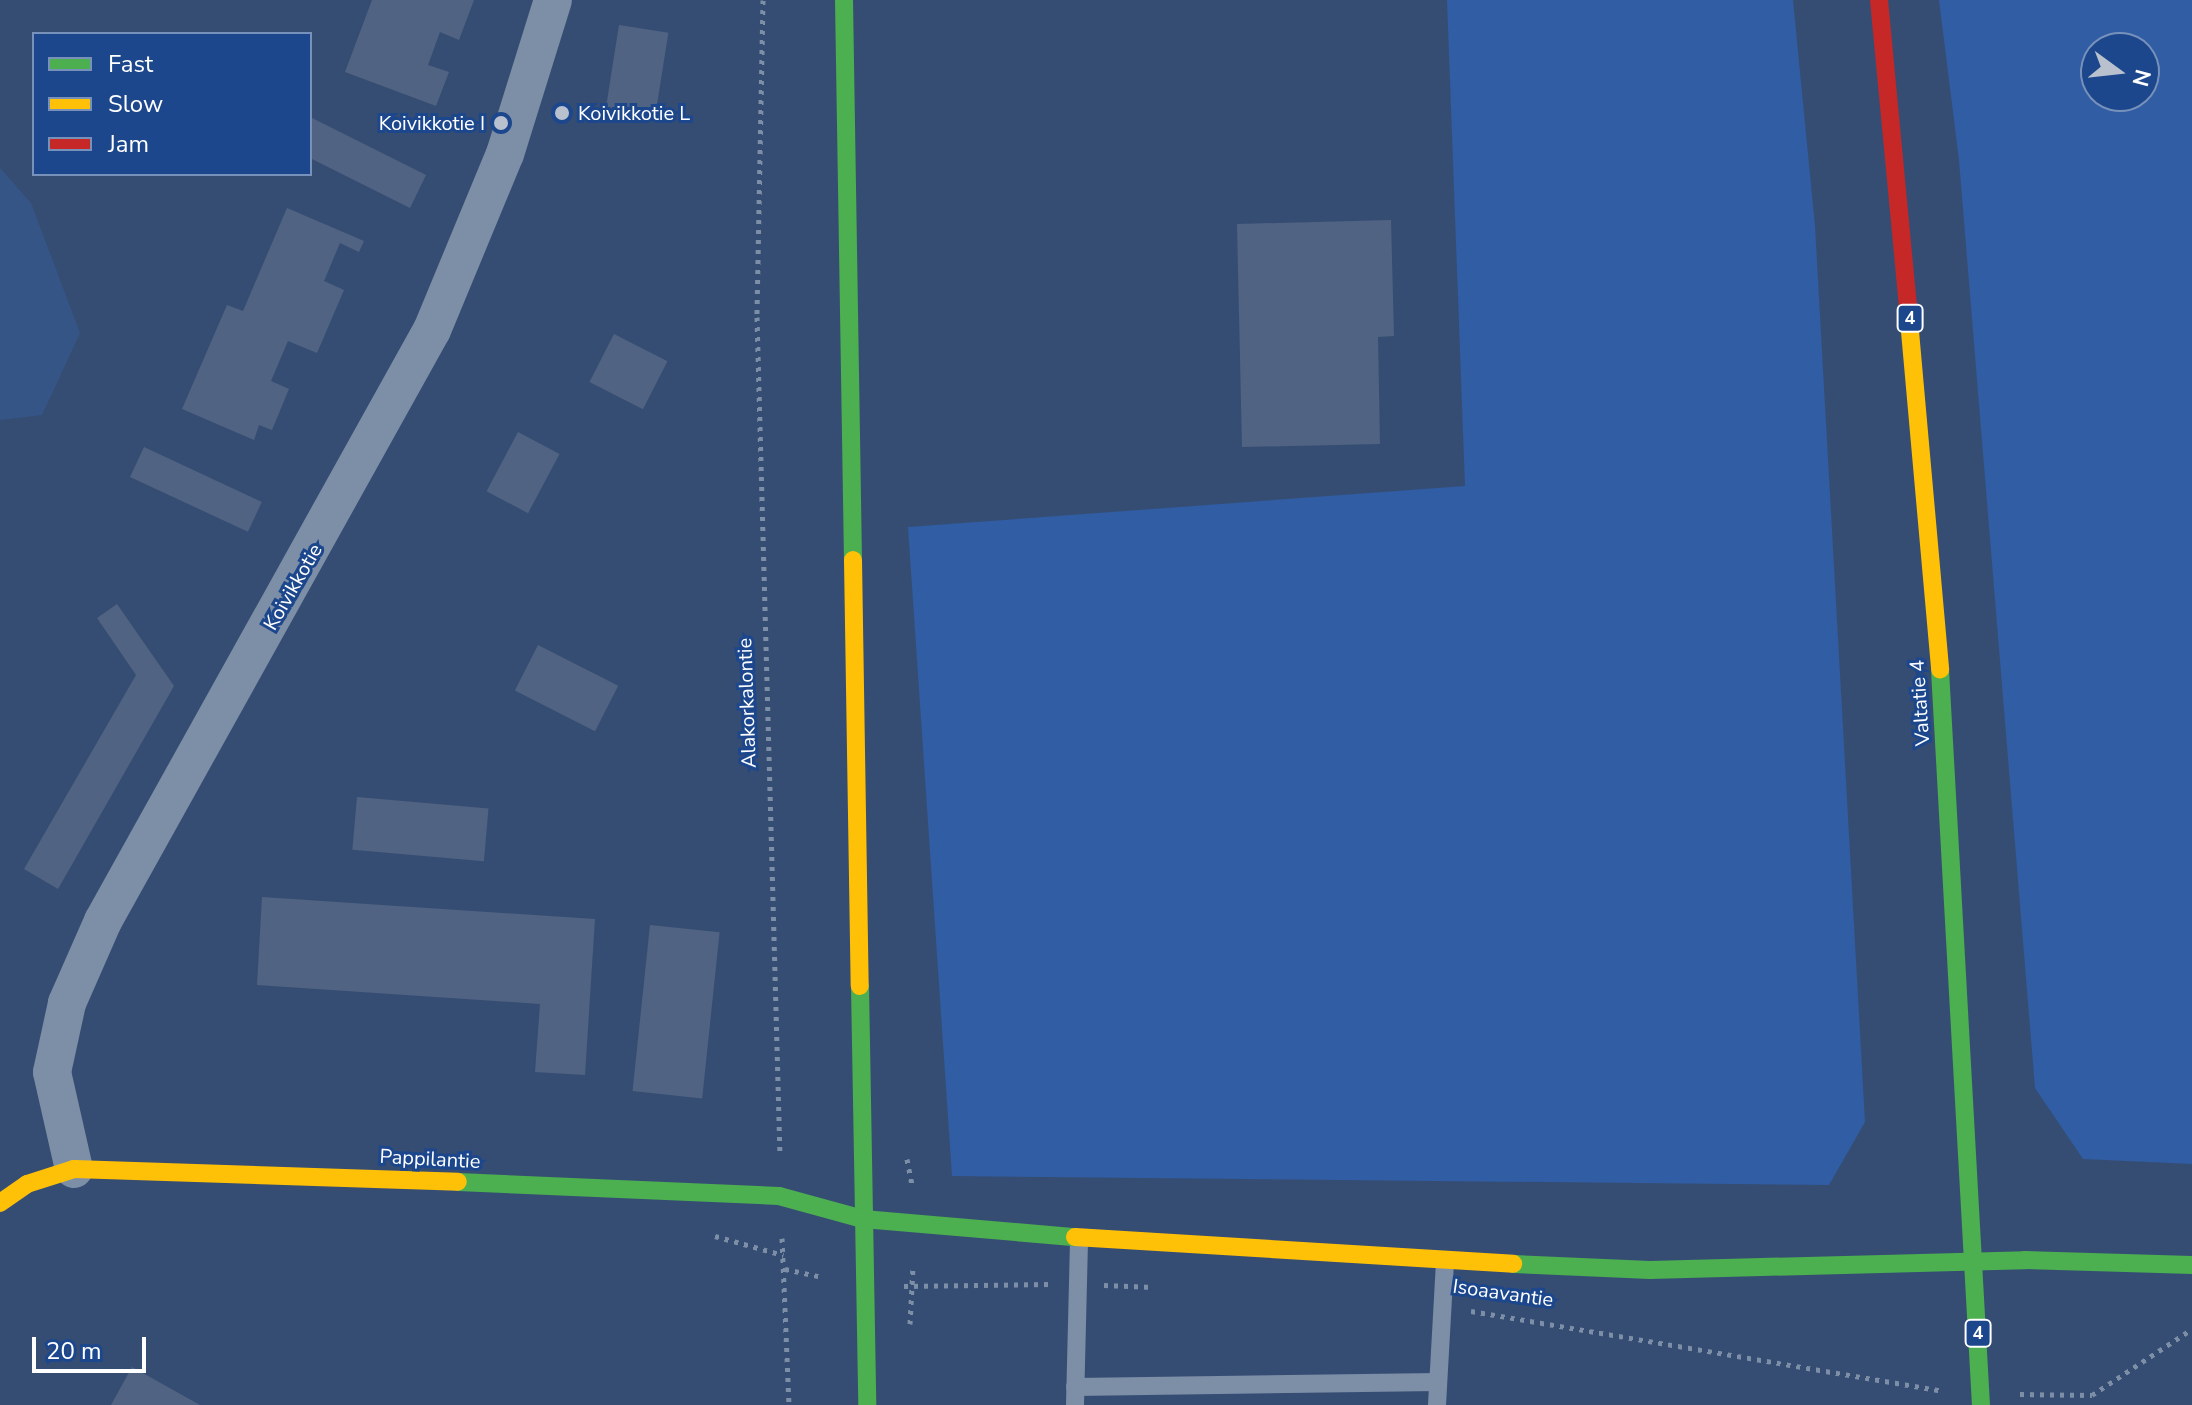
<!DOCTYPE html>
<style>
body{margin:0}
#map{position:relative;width:2192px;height:1405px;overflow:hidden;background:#364d73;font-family:"Nunito Sans",sans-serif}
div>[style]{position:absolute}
.green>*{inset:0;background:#305da3}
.water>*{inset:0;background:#365587}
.building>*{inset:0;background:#506382;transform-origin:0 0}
.path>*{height:5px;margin-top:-2.5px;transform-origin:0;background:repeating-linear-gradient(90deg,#7d8ea7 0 4px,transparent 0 10px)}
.lane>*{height:18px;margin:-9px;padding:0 9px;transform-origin:9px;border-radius:9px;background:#7d8ea7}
.street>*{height:38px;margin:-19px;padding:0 19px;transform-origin:19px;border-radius:19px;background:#7d8ea7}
.fast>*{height:18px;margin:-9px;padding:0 9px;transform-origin:9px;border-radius:9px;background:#4caf50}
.slow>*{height:18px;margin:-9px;padding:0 9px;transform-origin:9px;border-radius:9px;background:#ffc107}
.jam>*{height:18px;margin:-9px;padding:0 9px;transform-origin:9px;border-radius:9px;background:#c62828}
.dots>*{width:22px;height:22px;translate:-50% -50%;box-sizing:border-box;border:4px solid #1c478d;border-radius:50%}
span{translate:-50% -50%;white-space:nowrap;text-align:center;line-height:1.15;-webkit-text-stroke:6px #1c478d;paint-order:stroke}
.shield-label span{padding:2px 6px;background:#1c478d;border:2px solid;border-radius:6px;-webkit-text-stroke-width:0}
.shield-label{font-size:18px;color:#fff;font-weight:700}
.poi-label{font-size:20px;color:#fff}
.left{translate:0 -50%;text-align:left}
.right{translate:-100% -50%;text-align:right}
.street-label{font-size:20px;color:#fff}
.legend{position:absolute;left:32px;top:32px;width:280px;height:144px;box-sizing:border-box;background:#1c478d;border:2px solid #7791bb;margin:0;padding:10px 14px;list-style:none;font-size:24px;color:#fff}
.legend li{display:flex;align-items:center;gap:16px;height:40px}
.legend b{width:40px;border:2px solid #7791bb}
.north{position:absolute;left:2080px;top:32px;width:80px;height:80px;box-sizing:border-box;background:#1c478d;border:2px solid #7791bb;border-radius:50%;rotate:105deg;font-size:22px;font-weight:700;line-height:32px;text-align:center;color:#fff}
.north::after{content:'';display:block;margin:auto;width:28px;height:36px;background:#b9c1ce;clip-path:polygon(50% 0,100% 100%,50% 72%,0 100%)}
.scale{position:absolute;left:32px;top:1337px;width:114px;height:36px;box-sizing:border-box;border:4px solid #fff;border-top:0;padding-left:10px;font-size:24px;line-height:28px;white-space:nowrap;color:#fff;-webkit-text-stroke:6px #1c478d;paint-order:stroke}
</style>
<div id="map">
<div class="green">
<i style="clip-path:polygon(1447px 0,1793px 0,1815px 226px,1865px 1122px,1829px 1185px,952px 1176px,908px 527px,1465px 486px)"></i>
<i style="clip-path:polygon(evenodd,1939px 0,2192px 0,2192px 1164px,2083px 1159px,2035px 1088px,1959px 160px,1939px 0,2096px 48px,2144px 48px,2144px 96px,2096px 96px,2096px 48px)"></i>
</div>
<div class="water">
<i style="clip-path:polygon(0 168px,31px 203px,80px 333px,42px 415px,0 420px)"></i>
</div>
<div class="building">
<i style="clip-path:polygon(372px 0,474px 0,459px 40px,440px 32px,428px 65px,449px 72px,436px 106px,345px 72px)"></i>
<i style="left:619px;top:25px;width:50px;height:83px;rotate:9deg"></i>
<i style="clip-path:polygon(310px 117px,426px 175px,410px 208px,310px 158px)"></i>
<i style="clip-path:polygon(287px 208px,364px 241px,359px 252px,340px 243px,324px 281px,344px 290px,317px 353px,288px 341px,271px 381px,289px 389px,272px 430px,259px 425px,254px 440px,182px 409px,227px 305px,243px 311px)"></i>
<i style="clip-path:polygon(1391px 220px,1394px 336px,1378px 337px,1380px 444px,1242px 447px,1237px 224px)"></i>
<i style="left:614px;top:334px;width:60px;height:54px;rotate:27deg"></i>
<i style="left:518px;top:432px;width:47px;height:67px;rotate:28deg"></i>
<i style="left:144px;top:447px;width:130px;height:33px;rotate:25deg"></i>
<i style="clip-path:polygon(117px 604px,174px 686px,58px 889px,24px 869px,136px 675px,97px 618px)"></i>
<i style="left:538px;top:645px;width:90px;height:51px;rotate:27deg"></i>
<i style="left:357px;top:797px;width:132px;height:53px;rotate:5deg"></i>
<i style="clip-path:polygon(262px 897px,595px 919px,585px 1075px,535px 1072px,540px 1004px,257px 985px)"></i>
<i style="left:650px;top:925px;width:70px;height:167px;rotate:6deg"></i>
<i style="clip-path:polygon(132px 1367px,200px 1405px,111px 1405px)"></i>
</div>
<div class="path">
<i style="left:763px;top:0;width:317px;rotate:91.1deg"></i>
<i style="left:757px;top:317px;width:839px;rotate:88.43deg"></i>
<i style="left:907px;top:1159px;width:25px;rotate:79deg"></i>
<i style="left:715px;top:1236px;width:71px;rotate:15.6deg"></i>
<i style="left:782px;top:1238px;width:167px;rotate:87.6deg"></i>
<i style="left:785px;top:1269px;width:39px;rotate:12deg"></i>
<i style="left:1104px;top:1285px;width:50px;rotate:2.3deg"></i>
<i style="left:904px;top:1286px;width:146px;rotate:-0.8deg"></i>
<i style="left:1471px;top:1311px;width:478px;rotate:9.6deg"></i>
<i style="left:910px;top:1324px;width:58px;rotate:-87deg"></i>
<i style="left:2020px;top:1394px;width:72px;rotate:0.8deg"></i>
<i style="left:2092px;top:1395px;width:120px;rotate:-33.4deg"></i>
</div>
<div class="lane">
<i style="left:1075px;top:1387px;width:363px;rotate:-0.8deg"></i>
<i style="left:1075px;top:1405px;width:167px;rotate:-88.6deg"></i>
<i style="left:1437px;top:1405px;width:144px;rotate:-86.8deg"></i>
</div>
<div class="street">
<i style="left:74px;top:1169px;width:99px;rotate:-102.8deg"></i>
<i style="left:52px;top:1072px;width:71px;rotate:-77.7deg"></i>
<i style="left:67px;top:1003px;width:90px;rotate:-66.3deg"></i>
<i style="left:103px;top:921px;width:676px;rotate:-60.9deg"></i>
<i style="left:432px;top:330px;width:191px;rotate:-67.5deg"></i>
<i style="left:505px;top:154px;width:161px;rotate:-72.7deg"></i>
</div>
<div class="fast">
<i style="left:844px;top:0;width:560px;rotate:89.08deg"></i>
<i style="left:1940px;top:670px;width:736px;rotate:86.81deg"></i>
<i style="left:860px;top:986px;width:419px;rotate:89deg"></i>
<i style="left:458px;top:1182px;width:321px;rotate:2.5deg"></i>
<i style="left:779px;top:1196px;width:87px;rotate:15.3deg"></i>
<i style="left:863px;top:1219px;width:213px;rotate:4.9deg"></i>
<i style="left:1513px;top:1264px;width:137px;rotate:2.5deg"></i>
<i style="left:1650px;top:1270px;width:375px;rotate:-1.5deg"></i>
<i style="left:2025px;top:1260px;width:167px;rotate:1.7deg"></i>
</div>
<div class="slow">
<i style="left:1908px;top:309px;width:362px;rotate:84.9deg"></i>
<i style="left:853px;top:560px;width:426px;rotate:89.1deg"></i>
<i style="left:0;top:1203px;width:33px;rotate:-35deg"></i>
<i style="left:27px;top:1184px;width:49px;rotate:-17.7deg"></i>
<i style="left:74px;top:1169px;width:384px;rotate:1.9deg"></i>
<i style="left:1075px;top:1237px;width:439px;rotate:3.5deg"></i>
</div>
<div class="jam">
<i style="left:1879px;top:0;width:310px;rotate:84.6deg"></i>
</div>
<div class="dots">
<i style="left:562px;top:113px;background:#b9c1ce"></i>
<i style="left:501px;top:123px;background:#b9c1ce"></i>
</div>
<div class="shield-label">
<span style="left:1910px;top:318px">4</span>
<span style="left:1978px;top:1333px">4</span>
</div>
<div class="poi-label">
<span class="left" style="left:578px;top:113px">Koivikkotie L</span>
<span class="right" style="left:485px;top:123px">Koivikkotie I</span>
</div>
<div class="street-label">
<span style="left:293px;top:587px;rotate:-60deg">Koivikkotie</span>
<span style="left:747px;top:703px;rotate:-92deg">Alakorkalontie</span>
<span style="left:1920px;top:703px;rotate:-94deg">Valtatie 4</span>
<span style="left:430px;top:1159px;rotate:3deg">Pappilantie</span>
<span style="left:1503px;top:1293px;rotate:8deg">Isoaavantie</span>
</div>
<ul class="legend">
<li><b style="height:10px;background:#4caf50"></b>Fast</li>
<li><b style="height:10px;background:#ffc107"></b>Slow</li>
<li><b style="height:10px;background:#c62828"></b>Jam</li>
</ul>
<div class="north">N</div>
<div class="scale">20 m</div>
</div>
